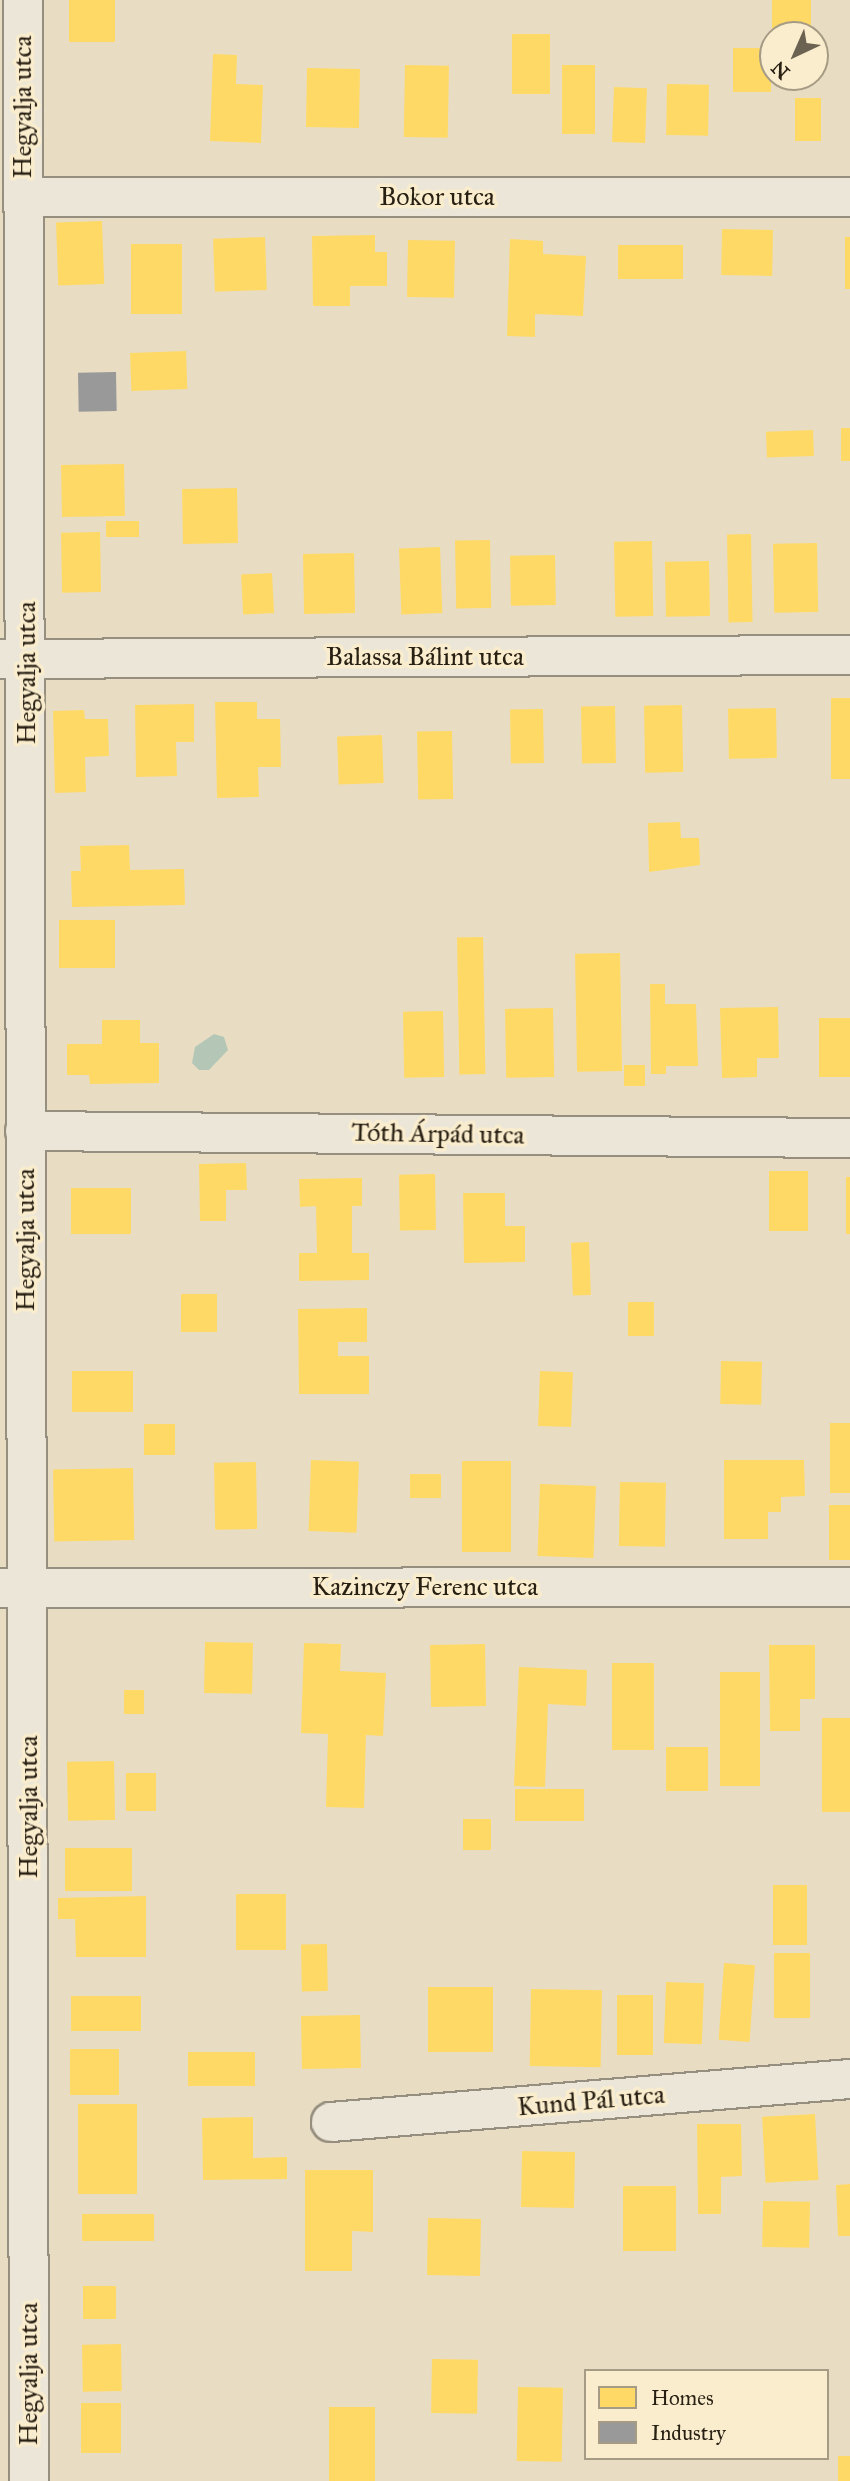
<!DOCTYPE html>
<meta charset="utf-8">
<style>
body{margin:0}
#map{position:relative;width:850px;height:2481px;overflow:hidden;background:#e8ddc3;font-family:"IM FELL Great Primer",serif}
div>[style]{position:absolute}
.water>*{inset:0;background:#b4c7b6}
.homes>*{inset:0;background:#ffd966;transform-origin:0 0}
.industry>*{inset:0;background:#999;transform-origin:0 0}
.roads{filter:drop-shadow(2px 0 #968e7e) drop-shadow(-2px 0 #968e7e) drop-shadow(0 2px #968e7e) drop-shadow(0 -2px #968e7e)}
.minor>*{height:38px;margin:-19px;padding:0 19px;transform-origin:19px;border-radius:19px;background:#ebe6d8}
span{translate:-50% -50%;white-space:nowrap;text-align:center;line-height:1.15;-webkit-text-stroke:7px #faedce;paint-order:stroke}
.street-label{font-size:26px;color:#292014}
.legend{position:absolute;left:584px;top:2369px;width:245px;height:91px;box-sizing:border-box;background:#faedce;border:2px solid #a69b84;margin:0;padding:9px 12px;list-style:none;font-size:21px;color:#292014}
.legend li{display:flex;align-items:center;gap:14px;height:35px}
.legend b{width:35px;border:2px solid #a69b84}
.north{position:absolute;left:759px;top:21px;width:70px;height:70px;box-sizing:border-box;background:#faedce;border:2px solid #a69b84;border-radius:50%;rotate:224deg;font-size:19px;font-weight:700;line-height:28px;text-align:center;color:#292014}
.north::after{content:'';display:block;margin:auto;width:24px;height:32px;background:#6c6251;clip-path:polygon(50% 0,100% 100%,50% 72%,0 100%)}
</style>
<div id="map">
<div class="water">
<i style="clip-path:polygon(214px 1034px,224px 1037px,228px 1050px,209px 1070px,199px 1070px,192px 1063px,195px 1047px)"></i>
</div>
<div class="homes">
<i style="left:69px;top:0;width:46px;height:42px"></i>
<i style="left:772px;top:0;width:39px;height:35px"></i>
<i style="left:512px;top:34px;width:38px;height:60px"></i>
<i style="left:733px;top:48px;width:38px;height:44px"></i>
<i style="clip-path:polygon(213px 54px,237px 55px,236px 84px,263px 85px,261px 143px,210px 141px)"></i>
<i style="left:405px;top:65px;width:44px;height:72px;rotate:1deg"></i>
<i style="left:562px;top:65px;width:33px;height:69px"></i>
<i style="left:307px;top:68px;width:53px;height:59px;rotate:1deg"></i>
<i style="left:667px;top:84px;width:42px;height:51px;rotate:1deg"></i>
<i style="left:614px;top:87px;width:33px;height:55px;rotate:2deg"></i>
<i style="left:795px;top:98px;width:26px;height:43px"></i>
<i style="left:102px;top:221px;width:63px;height:46px;rotate:88deg"></i>
<i style="left:722px;top:229px;width:51px;height:46px;rotate:1deg"></i>
<i style="clip-path:polygon(375px 235px,375px 252px,387px 252px,387px 286px,350px 286px,350px 306px,313px 306px,312px 236px)"></i>
<i style="left:265px;top:237px;width:53px;height:52px;rotate:88deg"></i>
<i style="left:845px;top:237px;width:5px;height:52px"></i>
<i style="clip-path:polygon(510px 239px,543px 241px,543px 254px,586px 256px,583px 316px,535px 314px,535px 337px,507px 336px)"></i>
<i style="left:408px;top:240px;width:47px;height:57px;rotate:1deg"></i>
<i style="left:131px;top:244px;width:51px;height:70px"></i>
<i style="left:618px;top:245px;width:65px;height:34px"></i>
<i style="left:186px;top:351px;width:38px;height:56px;rotate:88deg"></i>
<i style="left:841px;top:428px;width:9px;height:33px"></i>
<i style="left:813px;top:430px;width:26px;height:47px;rotate:88deg"></i>
<i style="left:124px;top:464px;width:52px;height:63px;rotate:89deg"></i>
<i style="left:237px;top:488px;width:55px;height:55px;rotate:89deg"></i>
<i style="left:139px;top:521px;width:16px;height:33px;rotate:90deg"></i>
<i style="left:100px;top:532px;width:60px;height:39px;rotate:89deg"></i>
<i style="left:751px;top:534px;width:88px;height:24px;rotate:89deg"></i>
<i style="left:490px;top:540px;width:68px;height:35px;rotate:89deg"></i>
<i style="left:652px;top:541px;width:75px;height:38px;rotate:89deg"></i>
<i style="left:817px;top:543px;width:69px;height:44px;rotate:89deg"></i>
<i style="left:440px;top:547px;width:66px;height:41px;rotate:88deg"></i>
<i style="left:354px;top:553px;width:60px;height:51px;rotate:89deg"></i>
<i style="left:555px;top:555px;width:50px;height:45px;rotate:89deg"></i>
<i style="left:709px;top:561px;width:55px;height:44px;rotate:89deg"></i>
<i style="left:272px;top:573px;width:40px;height:31px;rotate:87deg"></i>
<i style="left:831px;top:698px;width:19px;height:81px"></i>
<i style="clip-path:polygon(215px 702px,257px 702px,257px 719px,280px 719px,281px 767px,258px 767px,259px 797px,217px 798px)"></i>
<i style="clip-path:polygon(194px 704px,194px 742px,176px 742px,177px 776px,136px 777px,135px 705px)"></i>
<i style="left:682px;top:705px;width:67px;height:38px;rotate:89deg"></i>
<i style="left:615px;top:706px;width:57px;height:34px;rotate:89deg"></i>
<i style="left:776px;top:708px;width:50px;height:48px;rotate:89deg"></i>
<i style="left:543px;top:709px;width:54px;height:33px;rotate:89deg"></i>
<i style="clip-path:polygon(84px 710px,85px 719px,108px 719px,109px 756px,85px 757px,86px 792px,55px 793px,53px 711px)"></i>
<i style="left:452px;top:731px;width:68px;height:35px;rotate:89deg"></i>
<i style="left:382px;top:735px;width:48px;height:45px;rotate:88deg"></i>
<i style="clip-path:polygon(680px 822px,681px 838px,699px 838px,700px 865px,649px 872px,648px 823px)"></i>
<i style="clip-path:polygon(129px 845px,130px 870px,184px 869px,185px 905px,72px 907px,71px 871px,81px 871px,80px 846px)"></i>
<i style="left:115px;top:920px;width:48px;height:56px;rotate:90deg"></i>
<i style="left:483px;top:937px;width:137px;height:26px;rotate:89deg"></i>
<i style="left:620px;top:953px;width:118px;height:45px;rotate:89deg"></i>
<i style="clip-path:polygon(650px 984px,665px 984px,665px 1004px,696px 1004px,698px 1066px,666px 1066px,666px 1074px,651px 1074px)"></i>
<i style="clip-path:polygon(778px 1007px,779px 1058px,757px 1058px,757px 1077px,722px 1078px,720px 1008px)"></i>
<i style="left:553px;top:1008px;width:69px;height:48px;rotate:89deg"></i>
<i style="left:443px;top:1011px;width:66px;height:40px;rotate:89deg"></i>
<i style="left:819px;top:1018px;width:31px;height:59px"></i>
<i style="clip-path:polygon(102px 1020px,140px 1020px,140px 1043px,159px 1043px,159px 1083px,90px 1084px,89px 1075px,67px 1075px,67px 1044px,102px 1044px)"></i>
<i style="left:645px;top:1065px;width:21px;height:21px;rotate:90deg"></i>
<i style="clip-path:polygon(246px 1163px,247px 1190px,226px 1190px,226px 1221px,200px 1221px,199px 1164px)"></i>
<i style="left:769px;top:1171px;width:39px;height:60px"></i>
<i style="left:435px;top:1174px;width:56px;height:36px;rotate:89deg"></i>
<i style="left:846px;top:1177px;width:4px;height:57px"></i>
<i style="clip-path:polygon(362px 1178px,362px 1206px,352px 1206px,352px 1253px,369px 1253px,369px 1280px,299px 1281px,299px 1253px,317px 1253px,316px 1206px,300px 1207px,299px 1179px)"></i>
<i style="left:71px;top:1188px;width:60px;height:46px"></i>
<i style="clip-path:polygon(463px 1193px,505px 1193px,505px 1226px,525px 1226px,525px 1262px,464px 1263px)"></i>
<i style="left:589px;top:1242px;width:53px;height:18px;rotate:88deg"></i>
<i style="left:181px;top:1294px;width:36px;height:38px"></i>
<i style="left:628px;top:1302px;width:26px;height:34px"></i>
<i style="clip-path:polygon(367px 1308px,367px 1342px,338px 1342px,338px 1356px,369px 1356px,369px 1394px,299px 1394px,298px 1309px)"></i>
<i style="left:721px;top:1361px;width:41px;height:43px;rotate:1deg"></i>
<i style="left:72px;top:1371px;width:61px;height:41px"></i>
<i style="left:540px;top:1371px;width:33px;height:55px;rotate:2deg"></i>
<i style="left:830px;top:1423px;width:20px;height:70px"></i>
<i style="left:175px;top:1424px;width:31px;height:31px;rotate:90deg"></i>
<i style="left:311px;top:1460px;width:48px;height:71px;rotate:2deg"></i>
<i style="clip-path:polygon(724px 1460px,804px 1460px,805px 1496px,781px 1497px,781px 1512px,768px 1512px,768px 1539px,724px 1539px)"></i>
<i style="left:462px;top:1461px;width:49px;height:91px"></i>
<i style="left:256px;top:1462px;width:67px;height:42px;rotate:89deg"></i>
<i style="left:133px;top:1468px;width:72px;height:80px;rotate:89deg"></i>
<i style="left:410px;top:1474px;width:31px;height:24px"></i>
<i style="left:620px;top:1482px;width:46px;height:64px;rotate:1deg"></i>
<i style="left:540px;top:1484px;width:56px;height:72px;rotate:2deg"></i>
<i style="left:829px;top:1505px;width:21px;height:55px"></i>
<i style="left:205px;top:1642px;width:48px;height:51px;rotate:1deg"></i>
<i style="clip-path:polygon(304px 1643px,341px 1644px,340px 1671px,386px 1673px,383px 1736px,366px 1735px,364px 1808px,326px 1807px,328px 1734px,301px 1733px)"></i>
<i style="left:485px;top:1644px;width:62px;height:55px;rotate:89deg"></i>
<i style="clip-path:polygon(769px 1645px,815px 1645px,815px 1699px,800px 1699px,800px 1731px,770px 1731px)"></i>
<i style="left:612px;top:1663px;width:42px;height:87px"></i>
<i style="clip-path:polygon(519px 1667px,587px 1670px,586px 1706px,548px 1704px,545px 1787px,514px 1786px)"></i>
<i style="left:720px;top:1672px;width:40px;height:114px"></i>
<i style="left:124px;top:1690px;width:20px;height:24px"></i>
<i style="left:822px;top:1718px;width:28px;height:94px"></i>
<i style="left:708px;top:1747px;width:44px;height:42px;rotate:90deg"></i>
<i style="left:114px;top:1761px;width:59px;height:47px;rotate:89deg"></i>
<i style="left:156px;top:1773px;width:38px;height:30px;rotate:90deg"></i>
<i style="left:584px;top:1789px;width:32px;height:69px;rotate:90deg"></i>
<i style="left:463px;top:1819px;width:28px;height:31px"></i>
<i style="left:65px;top:1848px;width:67px;height:43px"></i>
<i style="left:773px;top:1885px;width:34px;height:60px"></i>
<i style="left:236px;top:1894px;width:50px;height:56px"></i>
<i style="clip-path:polygon(146px 1896px,146px 1957px,76px 1957px,75px 1919px,58px 1919px,58px 1898px)"></i>
<i style="left:327px;top:1944px;width:47px;height:26px;rotate:89deg"></i>
<i style="left:774px;top:1953px;width:36px;height:65px"></i>
<i style="left:724px;top:1963px;width:31px;height:77px;rotate:4deg"></i>
<i style="left:666px;top:1982px;width:38px;height:61px;rotate:2deg"></i>
<i style="left:428px;top:1987px;width:65px;height:65px"></i>
<i style="left:531px;top:1989px;width:71px;height:77px;rotate:1deg"></i>
<i style="left:617px;top:1995px;width:36px;height:60px"></i>
<i style="left:141px;top:1996px;width:35px;height:70px;rotate:90deg"></i>
<i style="left:360px;top:2015px;width:53px;height:59px;rotate:89deg"></i>
<i style="left:70px;top:2049px;width:49px;height:46px"></i>
<i style="left:188px;top:2052px;width:67px;height:34px"></i>
<i style="left:78px;top:2104px;width:59px;height:90px"></i>
<i style="left:815px;top:2114px;width:66px;height:53px;rotate:87deg"></i>
<i style="clip-path:polygon(253px 2117px,253px 2158px,287px 2157px,287px 2179px,203px 2180px,202px 2118px)"></i>
<i style="clip-path:polygon(697px 2124px,741px 2124px,742px 2176px,721px 2177px,721px 2214px,698px 2214px)"></i>
<i style="left:522px;top:2151px;width:53px;height:56px;rotate:1deg"></i>
<i style="clip-path:polygon(305px 2170px,373px 2170px,373px 2232px,352px 2231px,352px 2271px,305px 2271px)"></i>
<i style="clip-path:polygon(850px 2184px,850px 2236px,838px 2236px,836px 2185px)"></i>
<i style="left:623px;top:2186px;width:53px;height:65px"></i>
<i style="left:763px;top:2201px;width:47px;height:46px;rotate:1deg"></i>
<i style="left:82px;top:2214px;width:72px;height:27px"></i>
<i style="left:428px;top:2218px;width:53px;height:57px;rotate:1deg"></i>
<i style="left:83px;top:2286px;width:33px;height:33px"></i>
<i style="left:121px;top:2344px;width:47px;height:39px;rotate:89deg"></i>
<i style="left:432px;top:2359px;width:46px;height:54px;rotate:1deg"></i>
<i style="left:518px;top:2387px;width:45px;height:74px;rotate:1deg"></i>
<i style="left:81px;top:2403px;width:40px;height:50px"></i>
<i style="left:329px;top:2407px;width:46px;height:74px"></i>
<i style="left:838px;top:2456px;width:12px;height:25px"></i>
</div>
<div class="industry">
<i style="left:116px;top:372px;width:39px;height:38px;rotate:89deg"></i>
</div>
<div class="roads">
<div class="minor">
<i style="left:23px;top:0;width:2481px;rotate:89.86deg"></i>
<i style="left:23px;top:197px;width:827px"></i>
<i style="left:0;top:659px;width:850px;rotate:-0.27deg"></i>
<i style="left:25px;top:1131px;width:825px;rotate:0.49deg"></i>
<i style="left:0;top:1588px;width:850px;rotate:-0.07deg"></i>
<i style="left:331px;top:2122px;width:521px;rotate:-4.74deg"></i>
</div>
</div>
<div class="street-label">
<span style="left:23px;top:107px;rotate:-90deg">Hegyalja utca</span>
<span style="left:437px;top:197px">Bokor utca</span>
<span style="left:425px;top:657px">Balassa Bálint utca</span>
<span style="left:27px;top:673px;rotate:-90deg">Hegyalja utca</span>
<span style="left:438px;top:1134px;rotate:1deg">Tóth Árpád utca</span>
<span style="left:26px;top:1240px;rotate:-90deg">Hegyalja utca</span>
<span style="left:425px;top:1587px">Kazinczy Ferenc utca</span>
<span style="left:29px;top:1807px;rotate:-90deg">Hegyalja utca</span>
<span style="left:591px;top:2101px;rotate:-5deg">Kund Pál utca</span>
<span style="left:29px;top:2374px;rotate:-90deg">Hegyalja utca</span>
</div>
<ul class="legend">
<li><b style="height:19px;background:#ffd966"></b>Homes</li>
<li><b style="height:19px;background:#999"></b>Industry</li>
</ul>
<div class="north">N</div>
</div>
